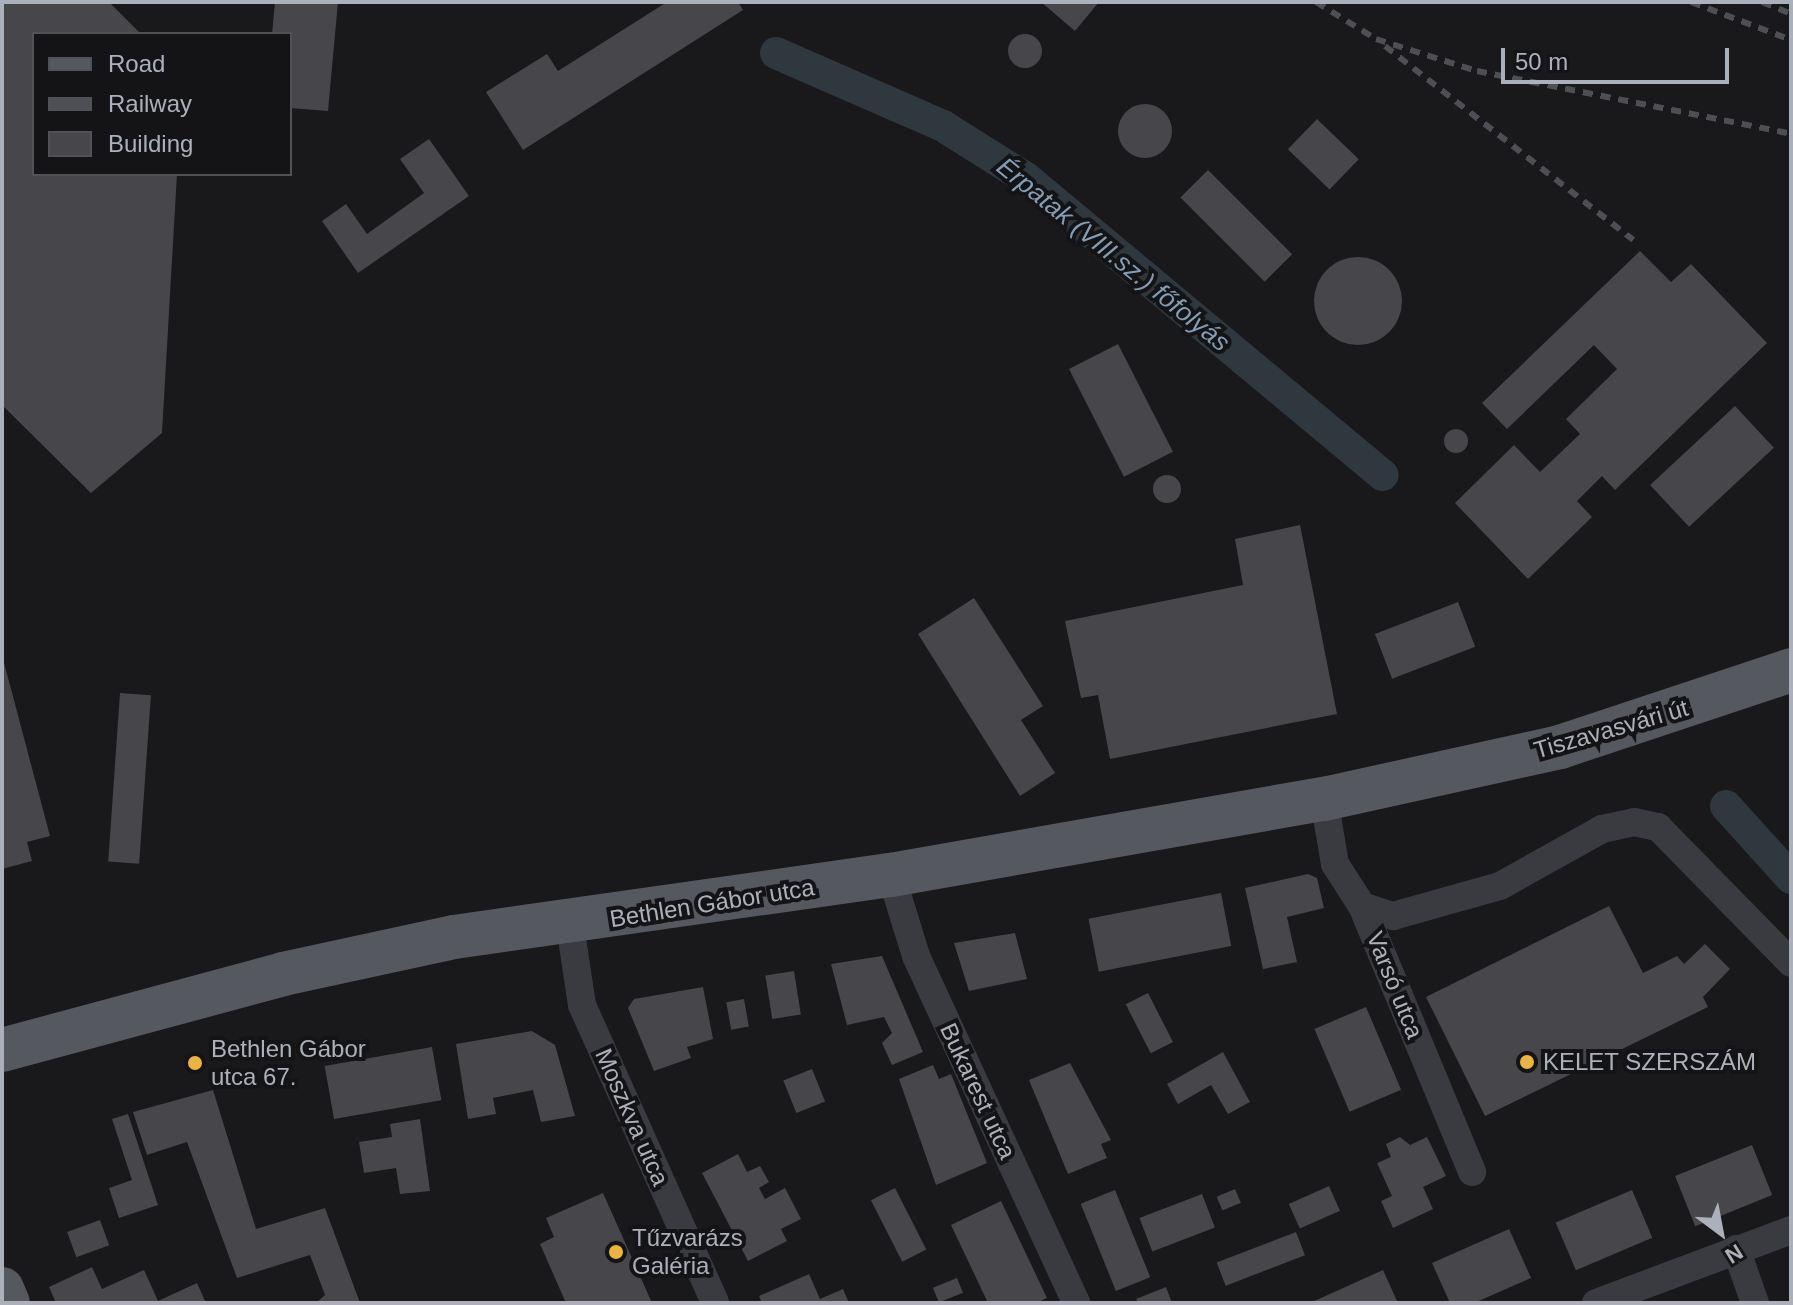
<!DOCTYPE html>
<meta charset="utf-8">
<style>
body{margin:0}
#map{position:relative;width:1793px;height:1305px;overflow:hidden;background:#19191b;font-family:Helvetica,sans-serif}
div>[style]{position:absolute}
.canal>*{height:32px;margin:-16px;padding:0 16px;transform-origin:16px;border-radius:16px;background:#2f383e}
.building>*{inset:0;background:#46464b;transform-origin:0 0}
.round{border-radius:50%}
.street>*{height:28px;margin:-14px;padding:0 14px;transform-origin:14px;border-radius:14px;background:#3a3b40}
.primary>*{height:44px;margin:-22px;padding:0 22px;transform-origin:22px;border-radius:22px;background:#56585f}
.rail>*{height:6px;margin-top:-3px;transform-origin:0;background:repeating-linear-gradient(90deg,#4d4f55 0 10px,transparent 0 18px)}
.dots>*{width:22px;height:22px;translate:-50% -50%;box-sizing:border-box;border:4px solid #141416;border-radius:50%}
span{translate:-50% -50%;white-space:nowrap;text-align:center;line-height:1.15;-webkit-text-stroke:8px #141416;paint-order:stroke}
.street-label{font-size:24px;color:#acb0ba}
.poi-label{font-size:24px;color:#acb0ba}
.left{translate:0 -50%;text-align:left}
.water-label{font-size:26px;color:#859db3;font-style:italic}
.frame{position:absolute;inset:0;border:4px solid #acb0ba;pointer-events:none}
.legend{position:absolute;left:32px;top:32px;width:260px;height:144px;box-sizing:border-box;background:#141416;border:2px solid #515258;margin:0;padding:10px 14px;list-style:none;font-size:24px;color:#acb0ba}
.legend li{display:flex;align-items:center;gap:16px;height:40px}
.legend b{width:40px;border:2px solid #515258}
.north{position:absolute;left:1681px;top:1193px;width:80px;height:80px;-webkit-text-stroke:6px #141416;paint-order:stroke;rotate:148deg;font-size:22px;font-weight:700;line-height:32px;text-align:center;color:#acb0ba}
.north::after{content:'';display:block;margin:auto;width:28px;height:36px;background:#acb0ba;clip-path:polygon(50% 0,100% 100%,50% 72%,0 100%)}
.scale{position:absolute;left:1501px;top:48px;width:228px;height:36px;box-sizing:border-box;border:4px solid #acb0ba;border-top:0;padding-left:10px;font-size:24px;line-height:28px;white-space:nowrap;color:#acb0ba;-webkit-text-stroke:6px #141416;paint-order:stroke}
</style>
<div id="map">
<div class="canal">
<i style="left:776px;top:53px;width:182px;rotate:23.6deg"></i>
<i style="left:943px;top:126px;width:98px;rotate:32.1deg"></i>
<i style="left:1026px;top:178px;width:464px;rotate:39.8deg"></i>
<i style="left:1726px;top:806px;width:97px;rotate:47.9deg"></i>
</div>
<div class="building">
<i style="clip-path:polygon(2px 2px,109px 2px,141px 34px,34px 34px,34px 174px,177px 174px,162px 433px,91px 493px,2px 405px)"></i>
<i style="clip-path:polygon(275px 2px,338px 2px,328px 111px,290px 108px,290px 34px,272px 34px)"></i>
<i style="clip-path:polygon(667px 2px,738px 2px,743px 10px,523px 150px,486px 92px,547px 54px,558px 71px)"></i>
<i style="clip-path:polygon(1041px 2px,1099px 2px,1075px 31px)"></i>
<i class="round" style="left:1008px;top:34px;width:34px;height:34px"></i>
<i class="round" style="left:1118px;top:104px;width:54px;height:54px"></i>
<i style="left:1317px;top:119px;width:58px;height:42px;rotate:44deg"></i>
<i style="clip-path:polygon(429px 139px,469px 196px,358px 273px,322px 221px,346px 204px,367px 234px,424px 193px,400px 159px)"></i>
<i style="left:1208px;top:170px;width:119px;height:39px;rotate:45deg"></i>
<i style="clip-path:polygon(1640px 251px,1671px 282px,1691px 264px,1767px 343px,1615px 490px,1602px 476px,1577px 501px,1592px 517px,1528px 579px,1455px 503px,1514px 445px,1540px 472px,1580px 434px,1566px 419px,1617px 369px,1594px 345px,1507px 429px,1482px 403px)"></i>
<i class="round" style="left:1314px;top:257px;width:88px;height:88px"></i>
<i style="left:1118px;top:344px;width:121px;height:55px;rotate:63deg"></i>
<i style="left:1735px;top:406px;width:57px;height:116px;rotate:47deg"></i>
<i class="round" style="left:1444px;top:429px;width:24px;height:24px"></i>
<i class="round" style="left:1153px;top:475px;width:28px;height:28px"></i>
<i style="clip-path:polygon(1300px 525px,1337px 714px,1110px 759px,1098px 695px,1081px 698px,1065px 621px,1243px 585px,1235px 539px)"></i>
<i style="clip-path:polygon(974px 598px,1043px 706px,1021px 720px,1055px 773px,1020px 796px,918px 634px)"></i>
<i style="left:1458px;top:602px;width:48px;height:89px;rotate:69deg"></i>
<i style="clip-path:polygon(2px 655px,50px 836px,27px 842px,32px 861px,2px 869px)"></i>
<i style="left:120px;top:693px;width:31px;height:169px;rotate:4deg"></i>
<i style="clip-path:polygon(1308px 874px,1317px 878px,1324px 908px,1287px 917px,1297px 962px,1263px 969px,1245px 888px)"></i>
<i style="left:1221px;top:893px;width:54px;height:135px;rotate:79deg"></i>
<i style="clip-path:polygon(1609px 906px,1643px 973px,1677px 956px,1684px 964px,1705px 944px,1730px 969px,1703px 997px,1708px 1007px,1485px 1116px,1426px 997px)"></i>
<i style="clip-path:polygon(1015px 933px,1027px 979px,969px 991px,954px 943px)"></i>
<i style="clip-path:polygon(882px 956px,923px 1052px,892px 1065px,882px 1043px,892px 1033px,884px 1017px,847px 1025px,831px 964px)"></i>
<i style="left:794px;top:971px;width:44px;height:29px;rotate:81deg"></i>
<i style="clip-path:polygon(703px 987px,713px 1039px,687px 1047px,691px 1058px,654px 1071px,628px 1008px,634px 999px)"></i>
<i style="left:1148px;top:993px;width:55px;height:25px;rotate:63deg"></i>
<i style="left:744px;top:999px;width:28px;height:18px;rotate:80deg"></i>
<i style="left:1366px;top:1007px;width:90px;height:56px;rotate:67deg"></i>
<i style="clip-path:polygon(532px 1031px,555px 1045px,575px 1116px,541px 1122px,533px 1090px,493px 1098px,496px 1114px,468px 1119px,456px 1044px)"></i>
<i style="left:432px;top:1047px;width:54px;height:109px;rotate:80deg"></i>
<i style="clip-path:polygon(1223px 1052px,1250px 1102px,1228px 1114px,1211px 1085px,1178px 1104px,1167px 1084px)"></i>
<i style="clip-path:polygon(1070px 1063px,1111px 1140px,1101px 1144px,1107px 1158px,1068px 1174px,1029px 1080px)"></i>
<i style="clip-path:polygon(933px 1065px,939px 1079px,951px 1074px,987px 1163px,936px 1185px,899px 1079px)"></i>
<i style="left:812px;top:1069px;width:35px;height:31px;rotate:68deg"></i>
<i style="clip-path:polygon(213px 1090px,256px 1229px,325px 1208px,360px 1303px,316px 1303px,325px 1295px,310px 1255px,237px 1278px,187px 1142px,147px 1155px,133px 1112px)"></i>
<i style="clip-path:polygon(128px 1114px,158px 1205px,119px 1218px,109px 1188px,132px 1180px,112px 1119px)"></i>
<i style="clip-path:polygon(420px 1119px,430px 1191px,400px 1194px,396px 1168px,364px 1173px,359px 1142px,392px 1137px,390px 1124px)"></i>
<i style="clip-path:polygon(1400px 1137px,1410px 1145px,1427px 1137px,1446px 1176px,1423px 1187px,1433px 1209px,1393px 1228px,1381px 1201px,1392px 1196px,1377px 1163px,1391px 1157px,1386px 1144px)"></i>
<i style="left:1752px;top:1145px;width:54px;height:83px;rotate:68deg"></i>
<i style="clip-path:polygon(738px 1154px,747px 1172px,760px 1166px,769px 1182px,759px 1188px,765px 1199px,785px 1188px,801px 1219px,781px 1229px,787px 1241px,748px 1261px,702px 1173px)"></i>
<i style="left:1329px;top:1186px;width:27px;height:44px;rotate:66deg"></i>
<i style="left:895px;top:1188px;width:69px;height:27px;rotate:63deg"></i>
<i style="left:1235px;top:1189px;width:15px;height:20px;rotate:67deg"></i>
<i style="left:1115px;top:1190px;width:94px;height:37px;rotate:68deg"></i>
<i style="left:1632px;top:1190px;width:52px;height:83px;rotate:67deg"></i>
<i style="clip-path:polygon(603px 1193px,652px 1303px,566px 1303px,540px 1244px,554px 1237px,546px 1218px)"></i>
<i style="left:1202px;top:1194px;width:36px;height:67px;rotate:69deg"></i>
<i style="clip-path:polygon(1001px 1201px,1047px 1298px,1036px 1303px,988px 1303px,951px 1225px)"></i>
<i style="left:100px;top:1220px;width:27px;height:35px;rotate:70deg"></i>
<i style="clip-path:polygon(1509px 1229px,1531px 1278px,1474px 1303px,1450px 1303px,1432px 1263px)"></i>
<i style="left:1296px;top:1232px;width:25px;height:85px;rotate:69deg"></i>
<i style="clip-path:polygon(92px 1267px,102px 1289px,144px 1270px,158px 1301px,197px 1283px,206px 1303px,56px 1303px,49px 1287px)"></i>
<i style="clip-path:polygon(1383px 1270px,1398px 1303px,1310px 1303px)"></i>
<i style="clip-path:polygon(809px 1274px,820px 1299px,843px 1289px,849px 1303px,762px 1303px,759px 1296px)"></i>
<i style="left:957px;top:1278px;width:16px;height:26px;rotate:68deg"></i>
<i style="clip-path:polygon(1166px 1287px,1172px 1303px,1138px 1303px,1136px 1299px)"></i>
</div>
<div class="street">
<i style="left:1324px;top:799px;width:66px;rotate:80.4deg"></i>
<i style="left:1335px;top:864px;width:50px;rotate:57.3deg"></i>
<i style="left:1362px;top:906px;width:288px;rotate:67.5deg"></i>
<i style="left:891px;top:875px;width:85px;rotate:72.8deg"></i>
<i style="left:916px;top:956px;width:382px;rotate:65.2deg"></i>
<i style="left:1362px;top:906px;width:33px;rotate:18deg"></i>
<i style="left:1393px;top:916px;width:111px;rotate:-15.7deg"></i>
<i style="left:1500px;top:886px;width:117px;rotate:-29.2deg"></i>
<i style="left:1602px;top:829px;width:33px;rotate:-12deg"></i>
<i style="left:1634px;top:822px;width:25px;rotate:12deg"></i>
<i style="left:1658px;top:827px;width:190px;rotate:45.6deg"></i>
<i style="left:570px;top:925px;width:81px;rotate:81.5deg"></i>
<i style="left:582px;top:1005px;width:326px;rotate:65.9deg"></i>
<i style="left:1736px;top:1249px;width:57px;rotate:70.6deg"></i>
<i style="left:1596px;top:1303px;width:208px;rotate:-20.5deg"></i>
</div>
<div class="primary">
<i style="left:2px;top:1050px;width:291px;rotate:-15.1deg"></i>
<i style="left:283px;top:974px;width:175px;rotate:-12.2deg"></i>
<i style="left:454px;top:937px;width:441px;rotate:-8.1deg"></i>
<i style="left:891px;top:875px;width:440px;rotate:-10deg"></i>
<i style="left:1324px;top:799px;width:242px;rotate:-12.4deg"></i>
<i style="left:1560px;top:747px;width:243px;rotate:-18.4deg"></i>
<i style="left:2px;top:1289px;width:15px;rotate:67deg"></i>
</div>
<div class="rail">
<i style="left:1316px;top:2px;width:70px;rotate:31.7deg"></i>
<i style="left:1376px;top:39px;width:106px;rotate:17.6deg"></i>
<i style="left:1477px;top:71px;width:320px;rotate:11.3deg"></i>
<i style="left:1691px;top:2px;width:107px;rotate:20.8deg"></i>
<i style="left:1762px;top:2px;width:31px;rotate:22deg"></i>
<i style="left:1385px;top:46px;width:315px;rotate:38deg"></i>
</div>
<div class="dots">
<i style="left:1527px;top:1062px;background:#eab342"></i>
<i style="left:195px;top:1063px;background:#eab342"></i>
<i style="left:616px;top:1252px;background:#eab342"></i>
</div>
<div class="street-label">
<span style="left:1611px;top:729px;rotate:-16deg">Tiszavasvári út</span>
<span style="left:712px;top:903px;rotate:-9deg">Bethlen Gábor utca</span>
<span style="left:1395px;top:985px;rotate:68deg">Varsó utca</span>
<span style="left:978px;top:1091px;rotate:65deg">Bukarest utca</span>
<span style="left:632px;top:1117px;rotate:66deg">Moszkva utca</span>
</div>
<div class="poi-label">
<span class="left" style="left:211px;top:1063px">Bethlen Gábor<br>utca 67.</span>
<span class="left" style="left:1543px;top:1062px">KELET SZERSZÁM</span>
<span class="left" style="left:632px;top:1252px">Tűzvarázs<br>Galéria</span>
</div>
<div class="water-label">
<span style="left:1113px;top:255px;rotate:39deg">Érpatak (VIII.sz.) főfolyás</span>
</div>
<div class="frame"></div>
<ul class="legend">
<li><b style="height:10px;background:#56585f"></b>Road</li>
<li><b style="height:10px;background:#4d4f55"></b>Railway</li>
<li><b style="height:22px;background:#46464b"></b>Building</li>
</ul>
<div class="north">N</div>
<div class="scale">50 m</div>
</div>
